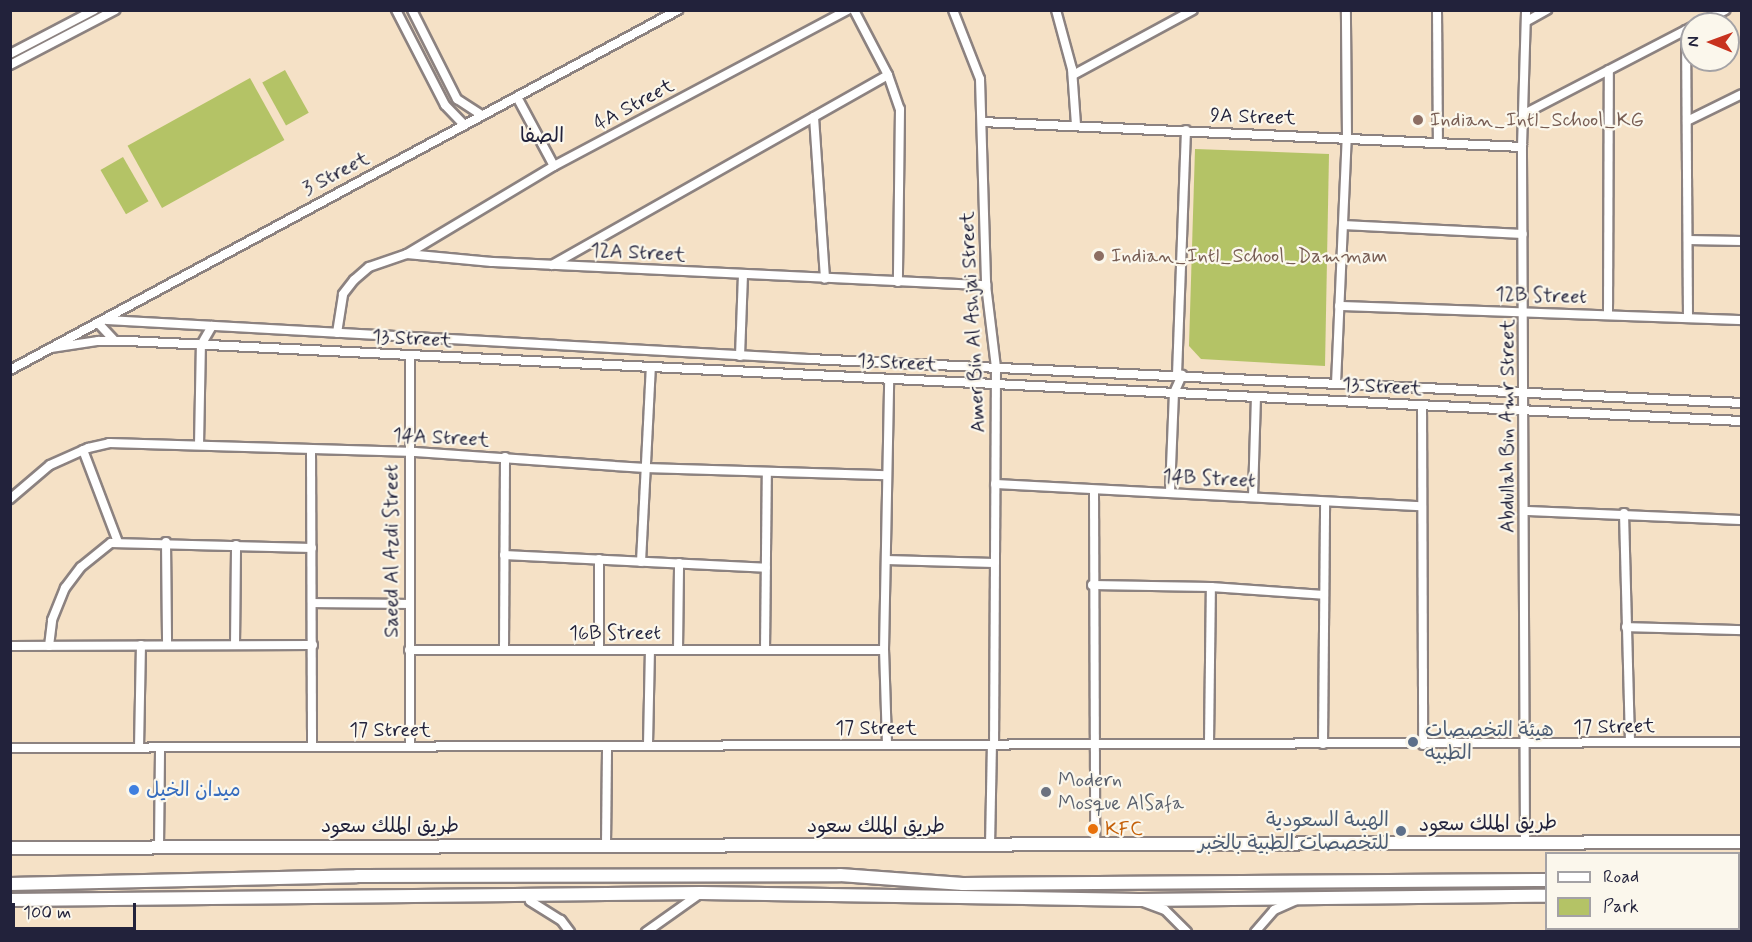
<!DOCTYPE html>
<meta charset="utf-8">
<style>
body{margin:0}
#map{position:relative;width:1752px;height:942px;overflow:hidden;background:#f5e1c6;font-family:Mynerve,"Playpen Sans Arabic",sans-serif}
div>[style]{position:absolute}
.green>*{inset:0;background:#b4c366;transform-origin:0 0}
.roads{filter:drop-shadow(2px 0 #8c8280) drop-shadow(-2px 0 #8c8280) drop-shadow(0 2px #8c8280) drop-shadow(0 -2px #8c8280)}
.minor>*{height:8px;margin:-4px;padding:0 4px;transform-origin:4px;border-radius:4px;background:#fff}
.primary>*{height:12px;margin:-6px;padding:0 6px;transform-origin:6px;border-radius:6px;background:#fff}
.dots>*{width:16px;height:16px;translate:-50% -50%;box-sizing:border-box;border:3px solid #fbf7ec;border-radius:50%}
span{translate:-50% -50%;white-space:nowrap;text-align:center;line-height:1.15;-webkit-text-stroke:4.5px #fbf7ec;paint-order:stroke}
.street-label{font-size:20px;color:#22223b}
.education-label{font-size:20px;color:#785e54}
.left{translate:0 -50%;text-align:left}
.service-label{font-size:20px;color:#4e5e75}
.right{translate:-100% -50%;text-align:right}
.worship-label{font-size:20px;color:#5b616d}
.shop-label{font-size:20px;color:#366cbe}
.food-label{font-size:20px;color:#c56008}
.neighbourhood-label{font-size:21px;color:#22223b}
.frame{position:absolute;inset:0;border:12px solid #22223b;pointer-events:none}
.legend{position:absolute;left:1545px;top:852px;width:195px;height:78px;box-sizing:border-box;background:#fbf7ec;border:2px solid #a4a2a5;margin:0;padding:8px 10px;list-style:none;font-size:18px;color:#22223b}
.legend li{display:flex;align-items:center;gap:12px;height:30px}
.legend b{width:30px;border:2px solid #a4a2a5}
.north{position:absolute;left:1680px;top:12px;width:60px;height:60px;box-sizing:border-box;background:#fbf7ec;border:2px solid #a4a2a5;border-radius:50%;rotate:271deg;font-size:16px;font-weight:700;line-height:24px;text-align:center;color:#22223b}
.north::after{content:'';display:block;margin:auto;width:21px;height:27px;background:#c8321e;clip-path:polygon(50% 0,100% 100%,50% 72%,0 100%)}
.scale{position:absolute;left:12px;top:903px;width:124px;height:27px;box-sizing:border-box;border:3px solid #22223b;border-top:0;padding-left:8px;font-size:18px;line-height:21px;white-space:nowrap;color:#22223b;-webkit-text-stroke:4px #fbf7ec;paint-order:stroke}
</style>
<div id="map">
<div class="green">
<i style="left:285px;top:70px;width:49px;height:26px;rotate:61deg"></i>
<i style="left:250px;top:78px;width:71px;height:140px;rotate:61deg"></i>
<i style="clip-path:polygon(1195px 149px,1329px 154px,1325px 366px,1201px 359px,1189px 346px)"></i>
<i style="left:123px;top:157px;width:51px;height:26px;rotate:60deg"></i>
</div>
<div class="roads">
<div class="minor">
<i style="left:396px;top:10px;width:107px;rotate:62.7deg"></i>
<i style="left:445px;top:105px;width:28px;rotate:46deg"></i>
<i style="left:412px;top:10px;width:100px;rotate:63.2deg"></i>
<i style="left:457px;top:99px;width:30px;rotate:33deg"></i>
<i style="left:854px;top:10px;width:73px;rotate:62.4deg"></i>
<i style="left:888px;top:75px;width:36px;rotate:71deg"></i>
<i style="left:900px;top:109px;width:173px;rotate:90.7deg"></i>
<i style="left:953px;top:10px;width:74px;rotate:68.6deg"></i>
<i style="left:980px;top:79px;width:206px;rotate:88.3deg"></i>
<i style="left:986px;top:285px;width:84px;rotate:83.1deg"></i>
<i style="left:996px;top:368px;width:377px;rotate:90.3deg"></i>
<i style="left:1056px;top:10px;width:61px;rotate:74.8deg"></i>
<i style="left:1072px;top:69px;width:56px;rotate:85.9deg"></i>
<i style="left:1437px;top:10px;width:133px;rotate:89.6deg"></i>
<i style="left:1527px;top:21px;width:23px;rotate:-29deg"></i>
<i style="left:1699px;top:24px;width:30px;rotate:-28deg"></i>
<i style="left:1686px;top:30px;width:288px;rotate:89.6deg"></i>
<i style="left:10px;top:54px;width:95px;rotate:-27.6deg"></i>
<i style="left:10px;top:65px;width:119px;rotate:-27.6deg"></i>
<i style="left:1073px;top:75px;width:136px;rotate:-28.4deg"></i>
<i style="left:517px;top:97px;width:78px;rotate:61.8deg"></i>
<i style="left:1524px;top:114px;width:189px;rotate:-27.4deg"></i>
<i style="left:814px;top:117px;width:162px;rotate:86.1deg"></i>
<i style="left:1687px;top:121px;width:61px;rotate:-26.1deg"></i>
<i style="left:982px;top:122px;width:541px;rotate:2.65deg"></i>
<i style="left:1343px;top:225px;width:180px;rotate:2.9deg"></i>
<i style="left:1688px;top:240px;width:54px;rotate:1.1deg"></i>
<i style="left:407px;top:254px;width:171px;rotate:-30.9deg"></i>
<i style="left:554px;top:166px;width:333px;rotate:-28deg"></i>
<i style="left:552px;top:265px;width:386px;rotate:-29.5deg"></i>
<i style="left:1339px;top:306px;width:403px;rotate:2deg"></i>
<i style="left:1608px;top:315px;width:245px;rotate:-89.8deg"></i>
<i style="left:107px;top:320px;width:703px;rotate:3.18deg"></i>
<i style="left:809px;top:359px;width:934px;rotate:2.7deg"></i>
<i style="left:99px;top:324px;width:23px;rotate:47deg"></i>
<i style="left:337px;top:333px;width:39px;rotate:-81deg"></i>
<i style="left:343px;top:294px;width:18px;rotate:-52deg"></i>
<i style="left:354px;top:280px;width:20px;rotate:-41deg"></i>
<i style="left:369px;top:267px;width:40px;rotate:-18.9deg"></i>
<i style="left:407px;top:254px;width:85px;rotate:5.4deg"></i>
<i style="left:492px;top:262px;width:495px;rotate:2.7deg"></i>
<i style="left:51px;top:348px;width:48px;rotate:-8.5deg"></i>
<i style="left:98px;top:341px;width:30px"></i>
<i style="left:128px;top:341px;width:1616px;rotate:2.84deg"></i>
<i style="left:740px;top:356px;width:81px;rotate:-87.9deg"></i>
<i style="left:10px;top:370px;width:759px;rotate:-28.32deg"></i>
<i style="left:1177px;top:375px;width:245px;rotate:-87.9deg"></i>
<i style="left:1336px;top:384px;width:247px;rotate:-87.5deg"></i>
<i style="left:1347px;top:137px;width:127px;rotate:-90.5deg"></i>
<i style="left:1422px;top:405px;width:340px;rotate:89.8deg"></i>
<i style="left:199px;top:445px;width:100px;rotate:-88.9deg"></i>
<i style="left:201px;top:345px;width:22px;rotate:-60deg"></i>
<i style="left:311px;top:449px;width:298px;rotate:89.8deg"></i>
<i style="left:83px;top:450px;width:98px;rotate:69.2deg"></i>
<i style="left:995px;top:484px;width:427px;rotate:3deg"></i>
<i style="left:1094px;top:491px;width:355px;rotate:89.8deg"></i>
<i style="left:1170px;top:492px;width:99px;rotate:-87.7deg"></i>
<i style="left:1174px;top:393px;width:20px;rotate:-66deg"></i>
<i style="left:1253px;top:497px;width:100px;rotate:-88.3deg"></i>
<i style="left:10px;top:499px;width:52px;rotate:-40.4deg"></i>
<i style="left:50px;top:465px;width:42px;rotate:-24.1deg"></i>
<i style="left:88px;top:448px;width:22px;rotate:-13deg"></i>
<i style="left:109px;top:443px;width:306px;rotate:1.7deg"></i>
<i style="left:415px;top:452px;width:231px;rotate:4deg"></i>
<i style="left:645px;top:468px;width:242px;rotate:1.7deg"></i>
<i style="left:1526px;top:511px;width:216px;rotate:2.4deg"></i>
<i style="left:1624px;top:513px;width:229px;rotate:88.5deg"></i>
<i style="left:166px;top:542px;width:103px;rotate:89.4deg"></i>
<i style="left:504px;top:555px;width:262px;rotate:2.8deg"></i>
<i style="left:886px;top:560px;width:108px;rotate:1.6deg"></i>
<i style="left:641px;top:562px;width:195px;rotate:-87.1deg"></i>
<i style="left:1092px;top:585px;width:119px;rotate:1deg"></i>
<i style="left:1211px;top:587px;width:113px;rotate:4deg"></i>
<i style="left:312px;top:603px;width:97px;rotate:0.6deg"></i>
<i style="left:1626px;top:627px;width:116px;rotate:1.5deg"></i>
<i style="left:235px;top:645px;width:100px;rotate:-89.4deg"></i>
<i style="left:10px;top:646px;width:303px;rotate:-0.2deg"></i>
<i style="left:49px;top:646px;width:26px;rotate:-83deg"></i>
<i style="left:52px;top:620px;width:35px;rotate:-68deg"></i>
<i style="left:65px;top:588px;width:26px;rotate:-53deg"></i>
<i style="left:81px;top:567px;width:38px;rotate:-39deg"></i>
<i style="left:111px;top:543px;width:201px;rotate:1.4deg"></i>
<i style="left:765px;top:649px;width:177px;rotate:-89.4deg"></i>
<i style="left:409px;top:650px;width:475px"></i>
<i style="left:504px;top:650px;width:193px;rotate:-89.7deg"></i>
<i style="left:599px;top:650px;width:91px;rotate:-90deg"></i>
<i style="left:678px;top:650px;width:87px;rotate:-89.3deg"></i>
<i style="left:1209px;top:743px;width:156px;rotate:-89.3deg"></i>
<i style="left:648px;top:744px;width:94px;rotate:-88.8deg"></i>
<i style="left:887px;top:744px;width:94px;rotate:-91.8deg"></i>
<i style="left:884px;top:650px;width:270px;rotate:-88.9deg"></i>
<i style="left:1323px;top:744px;width:242px;rotate:-89.5deg"></i>
<i style="left:410px;top:746px;width:390px;rotate:-90deg"></i>
<i style="left:10px;top:748px;width:1732px;rotate:-0.2deg"></i>
<i style="left:139px;top:748px;width:103px;rotate:-88.9deg"></i>
<i style="left:1525px;top:842px;width:695px;rotate:-90.25deg"></i>
<i style="left:1522px;top:147px;width:137px;rotate:-88.3deg"></i>
<i style="left:606px;top:846px;width:100px;rotate:-89.4deg"></i>
<i style="left:990px;top:846px;width:101px;rotate:-88.9deg"></i>
<i style="left:159px;top:847px;width:99px;rotate:-89.4deg"></i>
<i style="left:530px;top:901px;width:36px;rotate:32deg"></i>
<i style="left:561px;top:920px;width:15px;rotate:53deg"></i>
<i style="left:1143px;top:902px;width:23px;rotate:20deg"></i>
<i style="left:1165px;top:910px;width:31px;rotate:45deg"></i>
<i style="left:1738px;top:923px;width:29px;rotate:-82deg"></i>
<i style="left:646px;top:932px;width:64px;rotate:-35.4deg"></i>
<i style="left:1255px;top:932px;width:29px;rotate:-49deg"></i>
<i style="left:1274px;top:910px;width:24px;rotate:-24deg"></i>
<i style="left:1722px;top:932px;width:4px;rotate:-90deg"></i>
<i style="left:1738px;top:932px;width:4px;rotate:-90deg"></i>
</div>
<div class="primary">
<i style="left:10px;top:848px;width:1732px;rotate:-0.2deg"></i>
<i style="left:1738px;top:871px;width:4px"></i>
<i style="left:1738px;top:881px;width:4px"></i>
<i style="left:10px;top:884px;width:347px;rotate:-1.3deg"></i>
<i style="left:357px;top:876px;width:483px;rotate:-0.1deg"></i>
<i style="left:840px;top:875px;width:123px;rotate:4.2deg"></i>
<i style="left:963px;top:884px;width:583px;rotate:-0.39deg"></i>
<i style="left:10px;top:900px;width:691px;rotate:-0.58deg"></i>
<i style="left:701px;top:893px;width:438px;rotate:0.9deg"></i>
<i style="left:1139px;top:900px;width:407px;rotate:-0.6deg"></i>
</div>
</div>
<div class="dots">
<i style="left:1418px;top:120px;background:#8d6e63"></i>
<i style="left:1099px;top:256px;background:#8d6e63"></i>
<i style="left:1413px;top:742px;background:#5c6f8a"></i>
<i style="left:134px;top:790px;background:#3f7fe0"></i>
<i style="left:1046px;top:792px;background:#6b7280"></i>
<i style="left:1093px;top:829px;background:#e8710a"></i>
<i style="left:1401px;top:831px;background:#5c6f8a"></i>
</div>
<div class="street-label">
<span style="left:634px;top:105px;rotate:-28deg">4A Street</span>
<span style="left:1253px;top:117px;rotate:2deg">9A Street</span>
<span style="left:336px;top:174px;rotate:-28deg">3 Street</span>
<span style="left:638px;top:253px;rotate:3deg">12A Street</span>
<span style="left:1541px;top:296px;rotate:2deg">12B Street</span>
<span style="left:973px;top:322px;rotate:-93deg">Amer Bin Al Ashjai Street</span>
<span style="left:412px;top:339px;rotate:3deg">13 Street</span>
<span style="left:897px;top:363px;rotate:3deg">13 Street</span>
<span style="left:1382px;top:387px;rotate:3deg">13 Street</span>
<span style="left:1508px;top:426px;rotate:-90deg">Abdullah Bin Amr Street</span>
<span style="left:441px;top:438px;rotate:3deg">14A Street</span>
<span style="left:1209px;top:479px;rotate:3deg">14B Street</span>
<span style="left:392px;top:551px;rotate:-90deg">Saeed Al Azdi Street</span>
<span style="left:615px;top:633px">16B Street</span>
<span style="left:1614px;top:727px;rotate:-1deg">17 Street</span>
<span style="left:876px;top:728px">17 Street</span>
<span style="left:390px;top:730px">17 Street</span>
<span style="left:1488px;top:824px;rotate:-1deg">طريق الملك سعود</span>
<span style="left:390px;top:826px">طريق الملك سعود</span>
<span style="left:876px;top:826px">طريق الملك سعود</span>
</div>
<div class="education-label">
<span class="left" style="left:1430px;top:120px">Indian_Intl_School_KG</span>
<span class="left" style="left:1111px;top:256px">Indian_Intl_School_Dammam</span>
</div>
<div class="service-label">
<span class="left" style="left:1425px;top:742px">هيئة التخصصات<br>الطبيه</span>
<span class="right" style="left:1389px;top:832px">الهيىة السعودية<br>للتخصصات الطبية بالخبر</span>
</div>
<div class="worship-label">
<span class="left" style="left:1058px;top:792px">Modern<br>Mosque AlSafa</span>
</div>
<div class="shop-label">
<span class="left" style="left:146px;top:790px">ميدان الخيل</span>
</div>
<div class="food-label">
<span class="left" style="left:1105px;top:829px">KFC</span>
</div>
<div class="neighbourhood-label">
<span style="left:542px;top:136px">الصفا</span>
</div>
<div class="frame"></div>
<ul class="legend">
<li><b style="height:8px;background:#fff"></b>Road</li>
<li><b style="height:16px;background:#b4c366"></b>Park</li>
</ul>
<div class="north">N</div>
<div class="scale">100 m</div>
</div>
